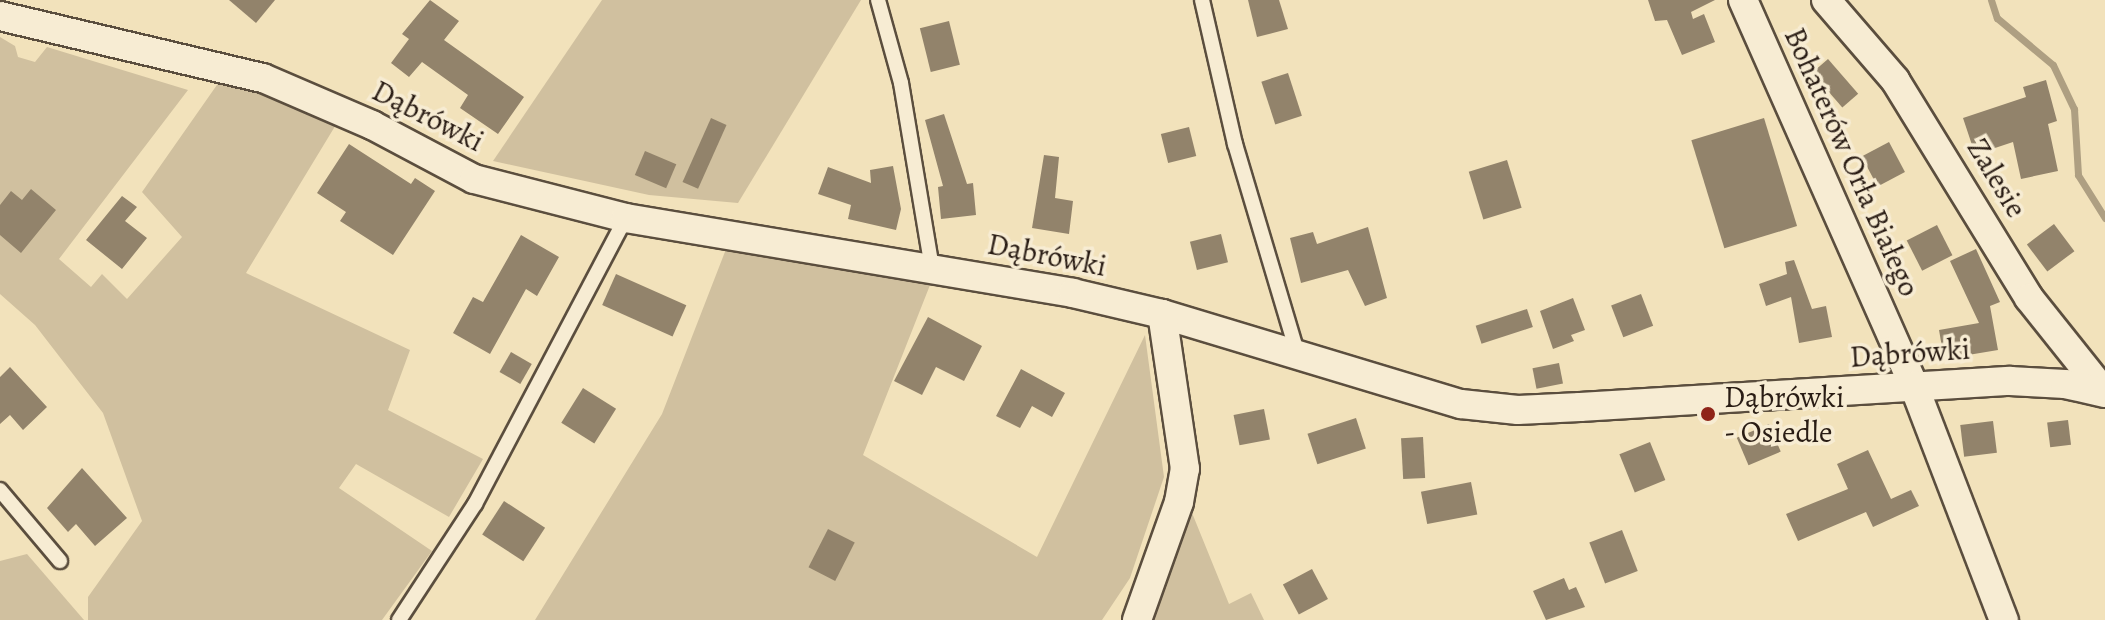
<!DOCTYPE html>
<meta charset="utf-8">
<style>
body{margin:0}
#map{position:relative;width:2105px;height:620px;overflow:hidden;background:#f2e2bb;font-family:Alegreya,serif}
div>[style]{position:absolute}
.green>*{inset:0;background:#d0c09f}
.stream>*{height:7px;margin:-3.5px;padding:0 3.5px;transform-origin:3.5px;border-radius:3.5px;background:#ae9f82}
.building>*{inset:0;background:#92836b;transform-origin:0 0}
.roads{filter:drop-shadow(2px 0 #5b4e3e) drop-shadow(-2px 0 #5b4e3e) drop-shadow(0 2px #5b4e3e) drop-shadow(0 -2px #5b4e3e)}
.lane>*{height:14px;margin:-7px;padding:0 7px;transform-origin:7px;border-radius:7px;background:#f7ecd3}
.street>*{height:28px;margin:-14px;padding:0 14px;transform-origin:14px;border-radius:14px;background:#f7ecd3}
.dots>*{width:22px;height:22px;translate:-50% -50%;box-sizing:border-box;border:4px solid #f7ecd3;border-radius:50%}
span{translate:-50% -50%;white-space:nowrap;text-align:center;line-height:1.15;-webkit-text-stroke:7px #f7ecd3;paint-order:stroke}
.street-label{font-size:30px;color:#291c14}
.poi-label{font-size:30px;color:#291c14}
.left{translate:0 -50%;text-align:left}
</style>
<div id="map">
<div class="green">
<i style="clip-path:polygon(602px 0,861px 0,738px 203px,649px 195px,493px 161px)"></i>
<i style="clip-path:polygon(0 37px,15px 46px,18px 57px,35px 62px,47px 47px,188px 90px,59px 259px,91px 287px,102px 274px,127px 299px,182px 237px,142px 192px,219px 82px,266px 90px,337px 123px,246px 273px,410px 350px,388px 410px,483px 459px,449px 517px,356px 464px,339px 488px,432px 551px,382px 620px,88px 620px,88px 597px,142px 521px,103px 413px,35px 325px,0 294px)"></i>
<i style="clip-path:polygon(728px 244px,932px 280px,863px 455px,1037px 557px,1145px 335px,1164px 477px,1130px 578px,1102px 620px,535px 620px,662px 414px)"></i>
<i style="clip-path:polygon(1188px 503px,1229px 604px,1251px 593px,1264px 620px,1146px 620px)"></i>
<i style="clip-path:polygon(27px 554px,84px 620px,0 620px,0 561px)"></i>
</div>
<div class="stream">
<i style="left:1991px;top:0;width:19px;rotate:72deg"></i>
<i style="left:1997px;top:18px;width:73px;rotate:40deg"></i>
<i style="left:2053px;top:65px;width:49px;rotate:64.5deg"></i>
<i style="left:2074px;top:109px;width:66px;rotate:86.5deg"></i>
<i style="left:2078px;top:175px;width:51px;rotate:57.9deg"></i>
</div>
<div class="building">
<i style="clip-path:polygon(229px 0,275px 0,256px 23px)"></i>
<i style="clip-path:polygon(430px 0,459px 21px,444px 40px,524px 97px,498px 134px,460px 108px,468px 95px,422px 62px,409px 77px,391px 63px,409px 39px,402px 34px)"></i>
<i style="clip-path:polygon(1248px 0,1279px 0,1288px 29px,1257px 37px)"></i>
<i style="clip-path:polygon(1648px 0,1715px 0,1691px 12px,1693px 19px,1704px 14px,1715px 42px,1682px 55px,1667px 20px,1655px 21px)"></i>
<i style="left:949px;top:21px;width:45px;height:30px;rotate:76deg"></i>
<i style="left:1828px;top:59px;width:46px;height:21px;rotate:49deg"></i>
<i style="left:1288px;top:73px;width:45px;height:28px;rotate:72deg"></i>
<i style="clip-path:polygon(2046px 80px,2057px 121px,2048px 124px,2058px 171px,2021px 179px,2013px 142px,1986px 151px,1983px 144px,1973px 148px,1963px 118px,2026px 97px,2023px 87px)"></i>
<i style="clip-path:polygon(944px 114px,967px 184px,973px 183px,976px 215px,941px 219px,938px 187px,943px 186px,925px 120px)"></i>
<i style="left:711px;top:118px;width:17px;height:70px;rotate:24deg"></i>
<i style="left:1764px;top:118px;width:113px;height:76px;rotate:73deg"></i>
<i style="left:1189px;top:127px;width:30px;height:29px;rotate:76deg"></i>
<i style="left:1889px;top:142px;width:34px;height:31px;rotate:62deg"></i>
<i style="clip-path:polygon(349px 144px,411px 184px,415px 178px,435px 191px,393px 255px,340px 221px,346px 212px,317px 193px)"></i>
<i style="left:645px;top:151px;width:34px;height:26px;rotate:23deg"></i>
<i style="clip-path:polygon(1044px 155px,1059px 157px,1055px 198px,1073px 201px,1069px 234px,1032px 228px)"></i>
<i style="left:1507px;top:160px;width:50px;height:40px;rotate:73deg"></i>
<i style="clip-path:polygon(893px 166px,901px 209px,896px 230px,848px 219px,851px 205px,818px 194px,828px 167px,871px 183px,870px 170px)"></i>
<i style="clip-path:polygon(31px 189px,56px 210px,21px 253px,0 235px,0 205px,11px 191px,22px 200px)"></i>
<i style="clip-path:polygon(122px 196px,137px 207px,125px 221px,147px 238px,122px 269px,86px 240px)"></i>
<i style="left:2054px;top:224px;width:34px;height:34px;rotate:53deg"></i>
<i style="left:1937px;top:225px;width:34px;height:34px;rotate:63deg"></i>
<i style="clip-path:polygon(1368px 227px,1387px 298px,1365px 306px,1348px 270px,1301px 283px,1290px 238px,1313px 232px,1317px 244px)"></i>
<i style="left:1221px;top:234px;width:29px;height:32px;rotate:76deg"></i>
<i style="clip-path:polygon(521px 235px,559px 257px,537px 296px,526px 289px,490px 354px,453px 333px,473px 297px,483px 302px)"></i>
<i style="clip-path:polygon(1976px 249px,2000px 302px,1990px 306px,1998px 350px,1944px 359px,1939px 330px,1979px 323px,1950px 261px)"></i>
<i style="clip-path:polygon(1794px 260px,1812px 309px,1826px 306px,1832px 337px,1799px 343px,1791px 297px,1766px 306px,1759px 284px,1787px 274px,1785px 262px)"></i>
<i style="left:616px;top:274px;width:77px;height:34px;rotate:24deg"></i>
<i style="left:1641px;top:294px;width:34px;height:32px;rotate:69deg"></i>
<i style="clip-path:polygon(1573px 298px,1585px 330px,1571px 335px,1574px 341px,1553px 349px,1540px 311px)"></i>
<i style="left:1527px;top:309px;width:19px;height:54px;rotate:72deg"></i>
<i style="clip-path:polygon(928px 317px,982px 346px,964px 381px,936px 367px,922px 395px,894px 381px)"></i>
<i style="left:511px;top:352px;width:24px;height:23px;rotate:30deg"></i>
<i style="left:1559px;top:363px;width:21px;height:27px;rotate:79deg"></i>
<i style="clip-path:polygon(10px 367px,47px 407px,23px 430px,10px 415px,0 424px,0 377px)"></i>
<i style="clip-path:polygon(1021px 369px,1065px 393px,1052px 417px,1032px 406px,1020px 428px,996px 416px)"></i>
<i style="left:583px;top:388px;width:39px;height:41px;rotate:32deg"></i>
<i style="left:1264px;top:409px;width:31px;height:31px;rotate:79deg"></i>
<i style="left:1356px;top:418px;width:32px;height:51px;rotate:72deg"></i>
<i style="left:2068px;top:420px;width:25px;height:21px;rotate:83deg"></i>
<i style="left:1993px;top:421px;width:32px;height:33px;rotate:83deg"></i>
<i style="left:1769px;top:424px;width:30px;height:35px;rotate:67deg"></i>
<i style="left:1423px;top:437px;width:41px;height:22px;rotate:87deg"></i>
<i style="left:1650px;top:442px;width:41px;height:33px;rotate:68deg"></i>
<i style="clip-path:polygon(1868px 450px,1891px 499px,1911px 490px,1919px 506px,1873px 527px,1866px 512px,1798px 541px,1786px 514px,1848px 489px,1837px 464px)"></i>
<i style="clip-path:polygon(82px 468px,127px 518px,95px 546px,76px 524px,68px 532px,47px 508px)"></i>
<i style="left:1471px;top:482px;width:33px;height:51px;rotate:79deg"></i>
<i style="left:504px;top:501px;width:49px;height:40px;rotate:33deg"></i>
<i style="left:828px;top:529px;width:30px;height:43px;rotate:27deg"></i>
<i style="left:1622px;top:530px;width:44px;height:35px;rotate:69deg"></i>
<i style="left:1312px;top:569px;width:34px;height:33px;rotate:62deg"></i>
<i style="clip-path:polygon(1564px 578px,1569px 590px,1576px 587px,1585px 607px,1546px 620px,1533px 591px)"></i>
</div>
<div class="roads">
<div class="lane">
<i style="left:878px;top:0;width:86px;rotate:74.5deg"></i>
<i style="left:901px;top:83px;width:189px;rotate:80.5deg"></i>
<i style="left:1202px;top:0;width:148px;rotate:77.1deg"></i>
<i style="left:1235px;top:144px;width:220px;rotate:73.4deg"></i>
<i style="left:0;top:490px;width:93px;rotate:49.8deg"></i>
<i style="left:399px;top:620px;width:139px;rotate:-56.8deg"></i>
<i style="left:475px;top:504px;width:323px;rotate:-62.2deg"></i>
</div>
<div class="street">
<i style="left:1743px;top:0;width:422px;rotate:66.1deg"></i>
<i style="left:1914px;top:386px;width:251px;rotate:69deg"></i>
<i style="left:1826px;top:0;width:106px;rotate:49.2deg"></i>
<i style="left:1895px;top:80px;width:256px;rotate:58.4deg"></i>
<i style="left:2029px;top:298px;width:120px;rotate:51.4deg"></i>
<i style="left:0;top:16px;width:270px;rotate:13.3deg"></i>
<i style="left:263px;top:78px;width:119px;rotate:23.3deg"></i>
<i style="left:372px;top:125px;width:115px;rotate:27.9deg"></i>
<i style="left:474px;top:179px;width:157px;rotate:14.4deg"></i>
<i style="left:626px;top:218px;width:453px;rotate:9.5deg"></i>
<i style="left:1073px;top:293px;width:91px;rotate:13.3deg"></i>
<i style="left:1162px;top:314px;width:312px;rotate:16.8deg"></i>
<i style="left:1461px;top:404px;width:57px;rotate:6deg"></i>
<i style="left:1518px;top:410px;width:62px;rotate:-2.8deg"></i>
<i style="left:1580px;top:407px;width:431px;rotate:-3.5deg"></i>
<i style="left:2010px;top:381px;width:55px;rotate:3.1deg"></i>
<i style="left:2065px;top:384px;width:41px;rotate:12.7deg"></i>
<i style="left:1137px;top:620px;width:125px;rotate:-70.4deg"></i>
<i style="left:1179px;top:502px;width:34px;rotate:-80deg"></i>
<i style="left:1185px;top:469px;width:157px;rotate:-98.4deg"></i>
</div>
</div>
<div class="dots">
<i style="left:1708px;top:414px;background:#8f2418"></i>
</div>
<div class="street-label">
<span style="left:428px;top:116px;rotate:27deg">Dąbrówki</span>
<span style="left:1852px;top:162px;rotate:66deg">Bohaterów Orła Białego</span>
<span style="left:1997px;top:178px;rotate:59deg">Zalesie</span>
<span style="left:1047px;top:255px;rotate:11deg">Dąbrówki</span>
<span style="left:1910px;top:353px;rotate:-4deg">Dąbrówki</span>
</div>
<div class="poi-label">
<span class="left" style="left:1724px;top:414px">Dąbrówki<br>- Osiedle</span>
</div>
</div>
